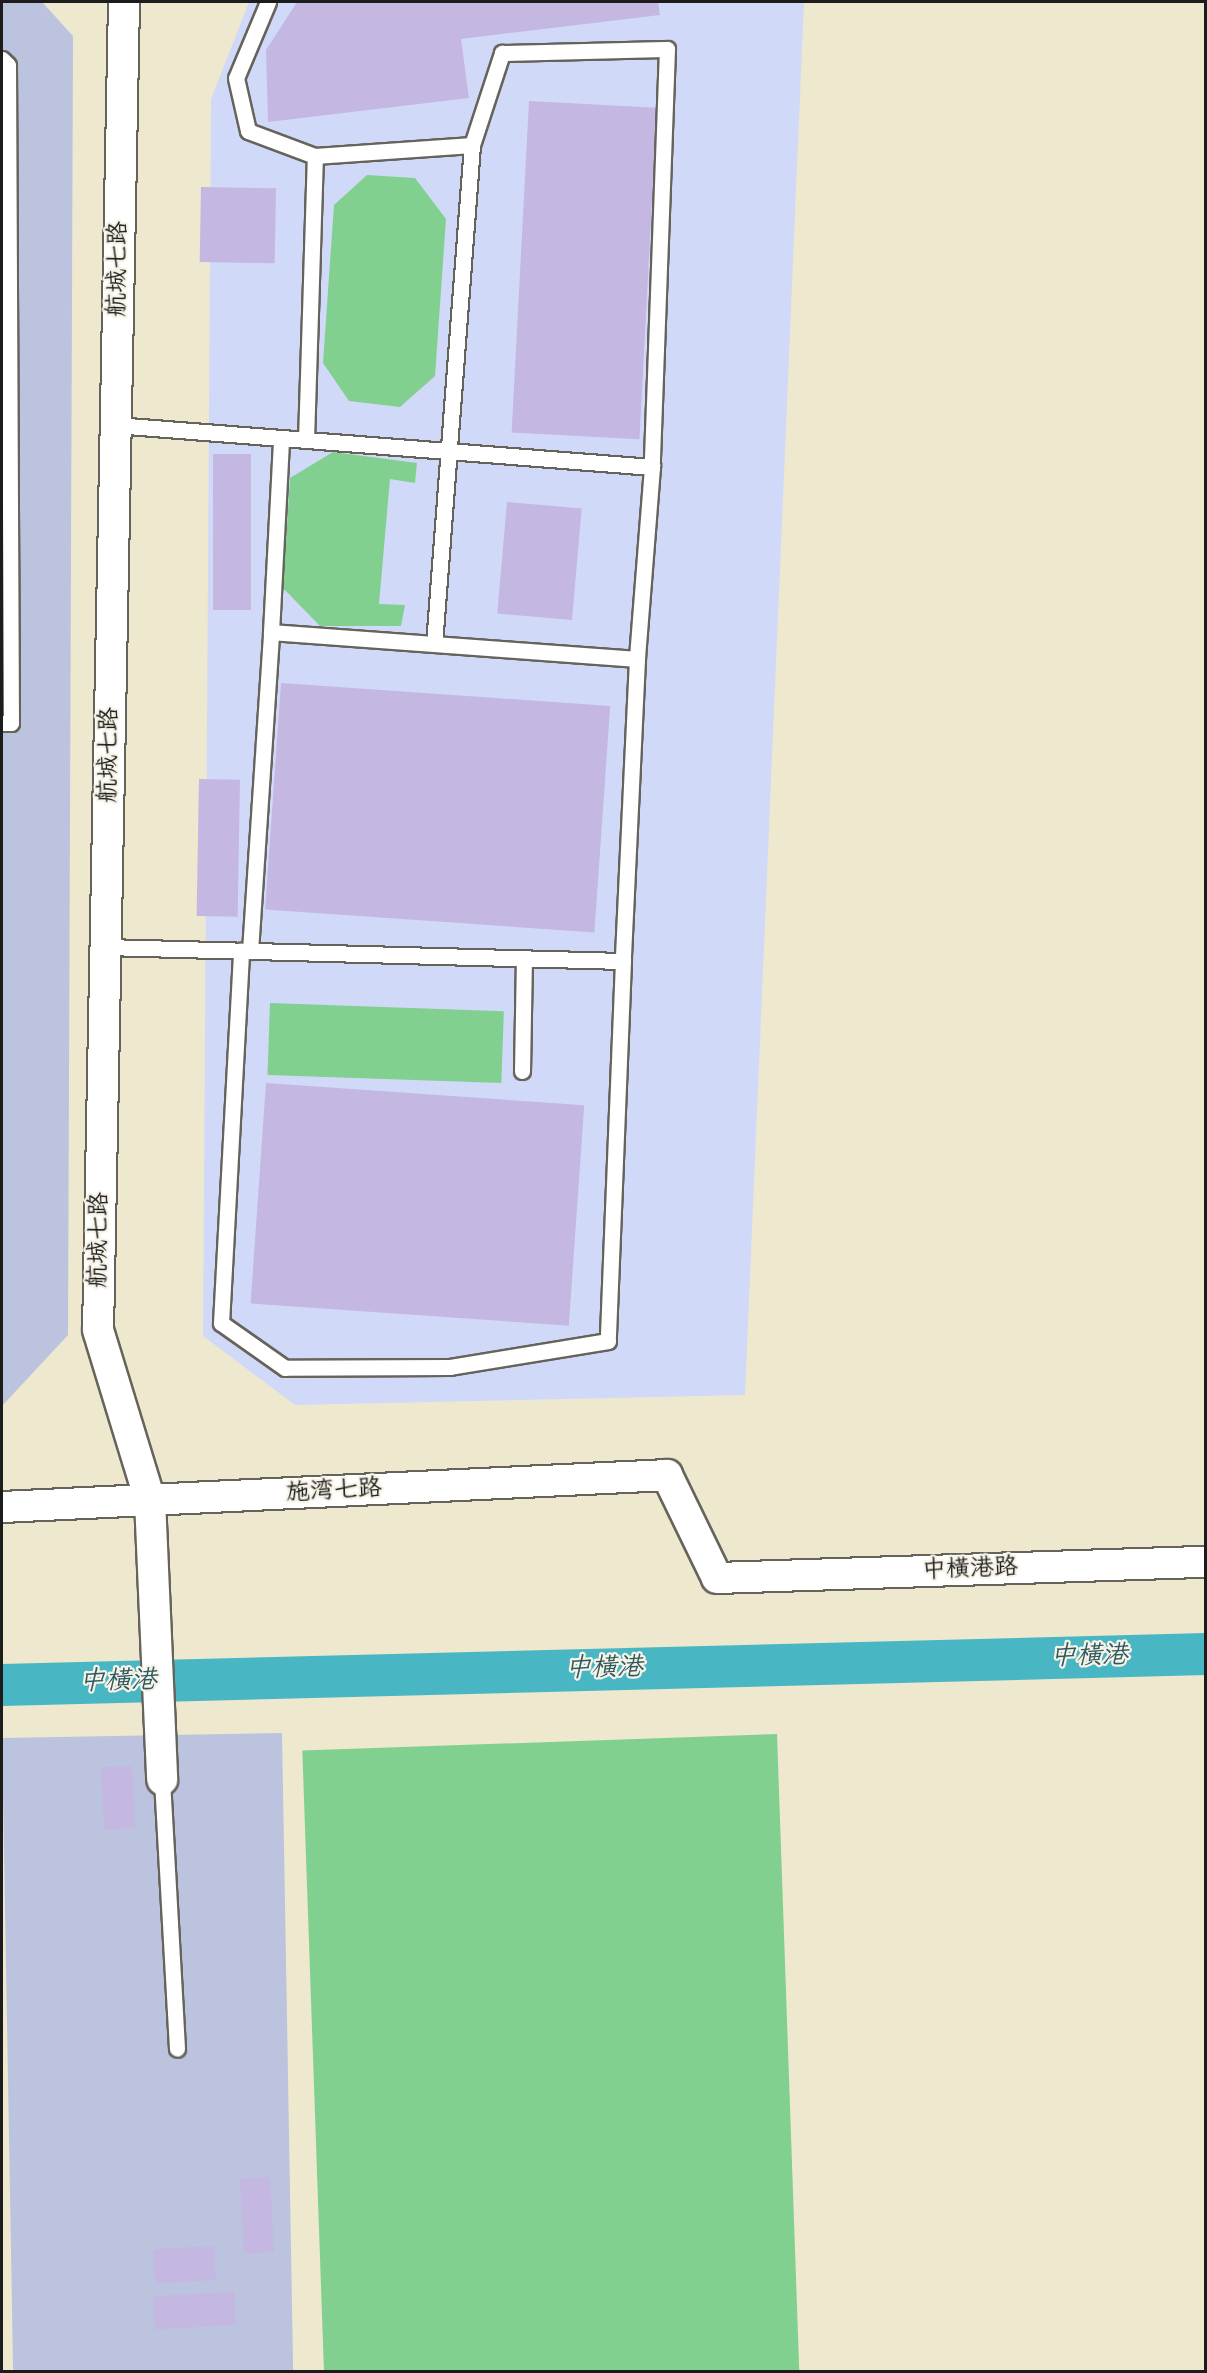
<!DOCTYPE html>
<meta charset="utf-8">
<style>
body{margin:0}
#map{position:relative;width:1207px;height:2373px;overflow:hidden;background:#eee8cf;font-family:Mynerve,"LXGW WenKai TC",sans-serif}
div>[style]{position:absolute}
.built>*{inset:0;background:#d1d9f9}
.industrial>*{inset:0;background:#bbc3de;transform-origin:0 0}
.green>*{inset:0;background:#82d08f;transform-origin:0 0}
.canal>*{height:42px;margin:-21px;padding:0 21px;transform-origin:21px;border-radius:21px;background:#49b7c3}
.building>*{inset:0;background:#c4b7e1;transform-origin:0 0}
.roads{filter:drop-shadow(2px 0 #66635b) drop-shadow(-2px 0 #66635b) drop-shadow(0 2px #66635b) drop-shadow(0 -2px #66635b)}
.lane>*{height:15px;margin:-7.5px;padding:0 7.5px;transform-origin:7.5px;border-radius:7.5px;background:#fff}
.street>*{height:30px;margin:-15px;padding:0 15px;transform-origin:15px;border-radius:15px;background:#fff}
span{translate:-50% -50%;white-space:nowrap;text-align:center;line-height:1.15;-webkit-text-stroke:4.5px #f7f3e8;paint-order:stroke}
.street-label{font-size:24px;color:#1c1c1c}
.water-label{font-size:26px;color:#2e5a5f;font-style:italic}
.frame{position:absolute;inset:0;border:3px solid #1c1c1c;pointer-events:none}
</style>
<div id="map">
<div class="built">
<i style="clip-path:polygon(249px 2px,804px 2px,745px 1395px,295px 1405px,203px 1336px,211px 99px)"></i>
</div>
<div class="industrial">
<i style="clip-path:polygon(2px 2px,42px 2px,73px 36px,68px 1335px,2px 1406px)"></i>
<i style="left:282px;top:1733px;width:638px;height:280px;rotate:89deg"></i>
</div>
<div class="green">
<i style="clip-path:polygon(367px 175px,415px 178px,446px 219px,435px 376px,400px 407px,349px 401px,323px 363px,334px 205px)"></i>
<i style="clip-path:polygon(333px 452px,417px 463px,415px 483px,390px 479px,379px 604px,405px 605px,401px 626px,320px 626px,283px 588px,290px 478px)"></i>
<i style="left:270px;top:1003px;width:234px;height:72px;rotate:2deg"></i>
<i style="left:777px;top:1734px;width:637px;height:475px;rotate:88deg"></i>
</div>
<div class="canal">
<i style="left:2px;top:1685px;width:1204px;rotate:-1.47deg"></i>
</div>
<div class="building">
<i style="clip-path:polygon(297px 2px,658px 2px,660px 15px,461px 39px,469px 98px,268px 122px,266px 50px)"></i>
<i style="left:529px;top:101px;width:128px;height:332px;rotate:3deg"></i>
<i style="left:201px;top:187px;width:75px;height:75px;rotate:1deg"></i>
<i style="left:213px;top:454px;width:38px;height:156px"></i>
<i style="left:507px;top:502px;width:75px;height:112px;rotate:5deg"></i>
<i style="left:281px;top:683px;width:330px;height:227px;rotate:4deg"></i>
<i style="left:199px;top:779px;width:41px;height:137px;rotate:1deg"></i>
<i style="left:266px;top:1083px;width:319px;height:221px;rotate:4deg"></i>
<i style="left:132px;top:1766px;width:62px;height:31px;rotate:87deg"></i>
<i style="left:270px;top:2177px;width:75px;height:30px;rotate:87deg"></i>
<i style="left:214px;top:2246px;width:34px;height:61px;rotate:87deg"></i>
<i style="left:234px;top:2292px;width:33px;height:81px;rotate:87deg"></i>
</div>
<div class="roads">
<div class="lane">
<i style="left:268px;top:2px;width:82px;rotate:112.8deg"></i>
<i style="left:236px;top:78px;width:54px;rotate:77.2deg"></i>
<i style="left:248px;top:131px;width:72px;rotate:20.5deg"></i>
<i style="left:2px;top:59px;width:8px;rotate:45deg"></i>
<i style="left:8px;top:65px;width:658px;rotate:89.74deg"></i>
<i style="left:11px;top:723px;width:9px;rotate:180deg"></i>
<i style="left:472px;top:145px;width:97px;rotate:-71.9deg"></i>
<i style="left:502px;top:53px;width:165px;rotate:-1.4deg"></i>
<i style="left:667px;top:49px;width:418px;rotate:92.1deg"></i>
<i style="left:115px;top:425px;width:539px;rotate:4.47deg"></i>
<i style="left:652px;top:467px;width:193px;rotate:94.5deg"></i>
<i style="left:306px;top:440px;width:284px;rotate:-88.2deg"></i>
<i style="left:315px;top:156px;width:157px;rotate:-4deg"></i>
<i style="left:472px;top:145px;width:500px;rotate:94.35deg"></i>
<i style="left:271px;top:632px;width:193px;rotate:-87deg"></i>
<i style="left:105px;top:947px;width:518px;rotate:1.55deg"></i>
<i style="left:623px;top:961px;width:380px;rotate:92.3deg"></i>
<i style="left:608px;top:1341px;width:160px;rotate:170.7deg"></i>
<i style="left:450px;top:1367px;width:165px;rotate:179.7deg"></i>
<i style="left:285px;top:1368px;width:78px;rotate:-144.9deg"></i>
<i style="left:221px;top:1323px;width:373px;rotate:-86.9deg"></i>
<i style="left:250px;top:951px;width:320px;rotate:-86.2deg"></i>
<i style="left:271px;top:632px;width:367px;rotate:4.2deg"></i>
<i style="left:637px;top:659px;width:302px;rotate:92.7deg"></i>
<i style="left:522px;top:1071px;width:112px;rotate:-89deg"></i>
<i style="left:162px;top:1780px;width:269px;rotate:86.8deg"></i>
</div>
<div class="street">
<i style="left:124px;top:2px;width:1328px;rotate:91.12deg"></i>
<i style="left:98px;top:1330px;width:178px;rotate:73deg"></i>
<i style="left:150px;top:1500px;width:280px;rotate:87.5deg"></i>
<i style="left:2px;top:1507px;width:666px;rotate:-2.75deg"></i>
<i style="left:667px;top:1475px;width:114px;rotate:64.1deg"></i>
<i style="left:717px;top:1578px;width:489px;rotate:-1.9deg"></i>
</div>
</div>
<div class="street-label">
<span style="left:118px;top:269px;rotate:-89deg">航城七路</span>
<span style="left:109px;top:755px;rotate:-89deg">航城七路</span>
<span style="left:99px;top:1240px;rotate:-89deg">航城七路</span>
<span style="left:334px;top:1491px;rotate:-3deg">施湾七路</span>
<span style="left:970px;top:1569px;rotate:-2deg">中横港路</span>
</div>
<div class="water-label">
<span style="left:1089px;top:1657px;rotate:-1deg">中横港</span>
<span style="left:604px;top:1669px;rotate:-1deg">中横港</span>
<span style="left:118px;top:1682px;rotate:-1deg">中横港</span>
</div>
<div class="frame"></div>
</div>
